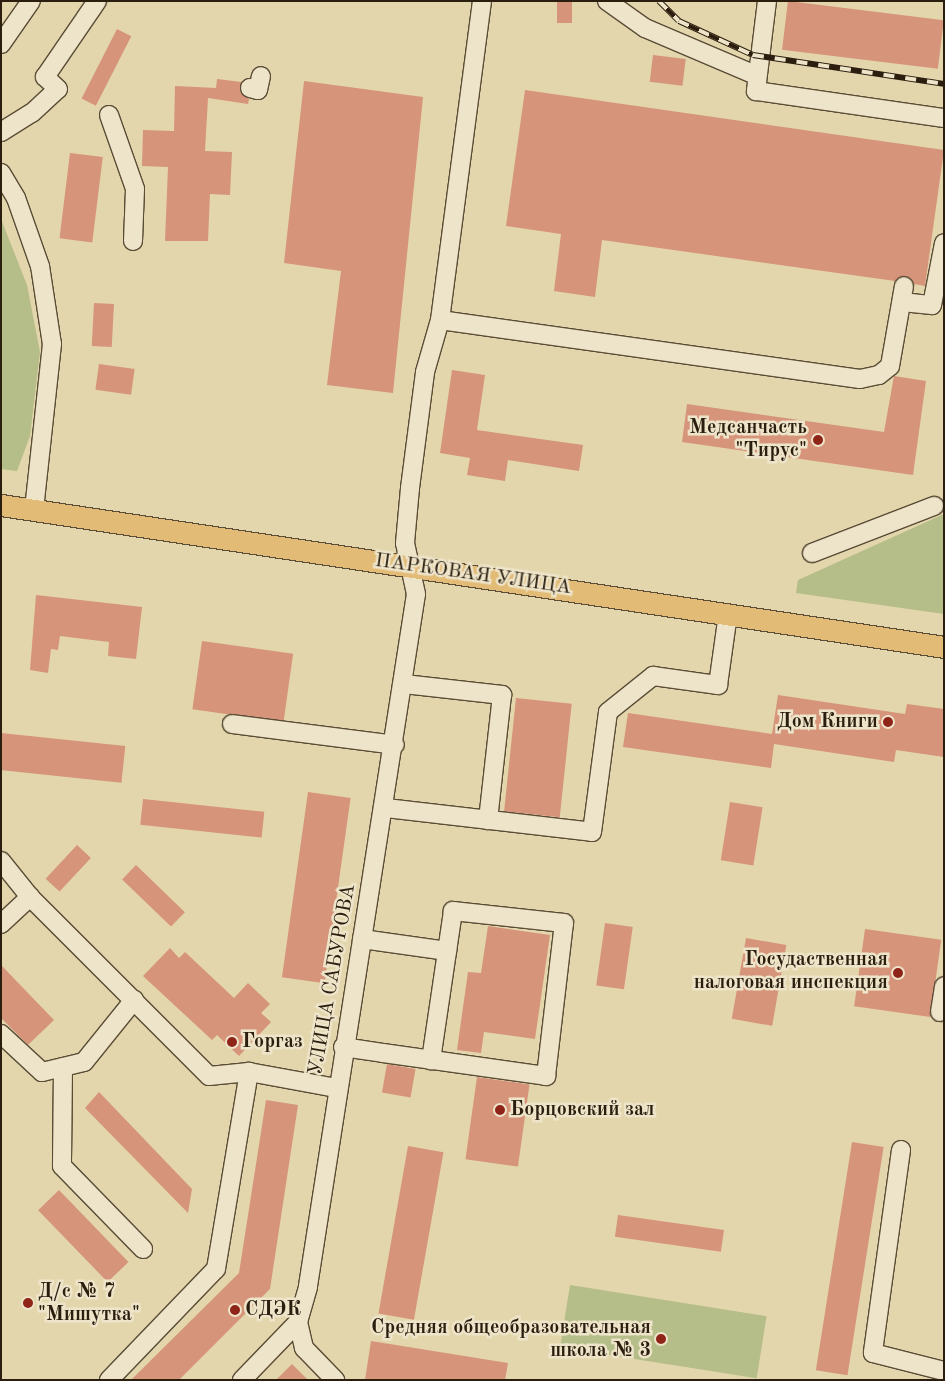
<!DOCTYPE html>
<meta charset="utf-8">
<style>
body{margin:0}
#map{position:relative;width:945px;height:1381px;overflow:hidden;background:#e3d6ac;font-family:"Old Standard TT",serif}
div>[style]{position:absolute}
.green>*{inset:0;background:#b5bd88;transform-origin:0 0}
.building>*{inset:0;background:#d6947a;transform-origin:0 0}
.roads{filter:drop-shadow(1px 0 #5a4c36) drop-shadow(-1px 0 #5a4c36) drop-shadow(0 1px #5a4c36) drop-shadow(0 -1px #5a4c36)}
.minor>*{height:18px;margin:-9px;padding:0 9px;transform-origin:9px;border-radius:9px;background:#ede4c9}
.major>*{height:21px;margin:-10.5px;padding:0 10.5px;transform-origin:10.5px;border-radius:10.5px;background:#e2bb76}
.rail>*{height:5.5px;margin-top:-2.75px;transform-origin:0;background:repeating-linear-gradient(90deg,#ede4c9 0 11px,#2c1e0f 0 22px);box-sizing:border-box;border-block:1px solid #2c1e0f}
.dots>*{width:14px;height:14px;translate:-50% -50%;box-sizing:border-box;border:2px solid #ede4c9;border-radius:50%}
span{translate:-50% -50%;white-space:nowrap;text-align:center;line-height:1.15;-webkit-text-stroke:5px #ede4c9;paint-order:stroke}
.poi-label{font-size:20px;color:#2c1e0f;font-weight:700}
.right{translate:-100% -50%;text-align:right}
.left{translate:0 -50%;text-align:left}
.street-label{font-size:20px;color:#2c1e0f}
.frame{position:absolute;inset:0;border:2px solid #2c1e0f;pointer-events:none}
</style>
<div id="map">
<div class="green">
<i style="clip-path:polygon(1px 219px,27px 285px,40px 352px,30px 436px,17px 471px,1px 469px)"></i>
<i style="clip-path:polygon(944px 514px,944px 614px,796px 593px,798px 580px)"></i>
<i style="left:570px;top:1285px;width:199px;height:63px;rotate:9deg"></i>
</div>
<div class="building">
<i style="left:557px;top:1px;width:15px;height:22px"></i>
<i style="left:788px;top:1px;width:157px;height:49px;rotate:7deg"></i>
<i style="left:117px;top:29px;width:16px;height:78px;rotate:27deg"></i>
<i style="left:653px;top:55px;width:33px;height:27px;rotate:7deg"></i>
<i style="clip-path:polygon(217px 79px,242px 82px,240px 91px,249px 99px,248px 104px,208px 98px,205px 151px,232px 152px,230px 195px,210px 194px,208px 241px,165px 241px,168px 167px,142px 166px,143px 130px,174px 131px,175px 86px,216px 88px)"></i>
<i style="clip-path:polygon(304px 81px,423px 97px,393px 393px,327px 385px,341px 271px,284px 263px)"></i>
<i style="clip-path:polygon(525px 90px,944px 150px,925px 286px,914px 284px,905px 276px,895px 281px,602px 240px,595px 297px,554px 291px,561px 234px,506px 226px)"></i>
<i style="left:70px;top:153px;width:33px;height:86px;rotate:7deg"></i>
<i style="left:94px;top:303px;width:20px;height:43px;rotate:3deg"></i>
<i style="left:99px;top:364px;width:36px;height:26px;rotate:8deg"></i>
<i style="clip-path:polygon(452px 370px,485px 375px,477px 430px,583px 445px,579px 471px,508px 460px,505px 481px,467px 475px,470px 458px,440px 453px)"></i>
<i style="clip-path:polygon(894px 376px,926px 381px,913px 475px,682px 442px,687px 404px,884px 432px)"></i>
<i style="clip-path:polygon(36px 595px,142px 607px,136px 659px,108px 656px,109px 642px,60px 636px,58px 650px,51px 649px,48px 673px,30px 670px)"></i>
<i style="left:202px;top:641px;width:92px;height:69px;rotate:8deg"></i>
<i style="clip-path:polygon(778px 695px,905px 714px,907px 704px,944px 709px,944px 757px,896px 750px,894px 762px,774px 744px,771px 768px,623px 747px,628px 713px,772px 734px)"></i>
<i style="left:516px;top:698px;width:56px;height:114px;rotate:6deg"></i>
<i style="left:1px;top:733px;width:125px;height:37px;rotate:6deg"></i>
<i style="left:308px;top:792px;width:43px;height:187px;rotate:8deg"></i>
<i style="left:143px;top:799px;width:122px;height:26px;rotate:6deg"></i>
<i style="left:730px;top:802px;width:33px;height:59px;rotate:9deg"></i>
<i style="left:77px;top:845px;width:19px;height:46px;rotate:43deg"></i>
<i style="left:136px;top:865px;width:68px;height:20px;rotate:44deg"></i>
<i style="left:605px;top:923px;width:28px;height:63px;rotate:8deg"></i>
<i style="clip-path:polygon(488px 926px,550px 935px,535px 1039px,484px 1032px,481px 1053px,457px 1050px,468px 972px,481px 973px)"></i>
<i style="left:865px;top:929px;width:77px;height:78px;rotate:8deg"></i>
<i style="left:746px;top:938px;width:41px;height:82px;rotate:10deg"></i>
<i style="clip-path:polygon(170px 948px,179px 958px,185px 952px,234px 998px,248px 983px,270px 1004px,261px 1013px,271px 1022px,239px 1056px,217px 1035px,212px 1040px,143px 976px)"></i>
<i style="clip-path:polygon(1px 965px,54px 1020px,28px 1045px,1px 1018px)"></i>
<i style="left:387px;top:1064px;width:29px;height:29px;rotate:10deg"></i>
<i style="left:477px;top:1077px;width:53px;height:83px;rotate:8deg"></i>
<i style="clip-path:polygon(99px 1092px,192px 1189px,188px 1213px,85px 1108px)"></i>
<i style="clip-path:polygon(266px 1100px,298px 1105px,270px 1289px,179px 1380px,131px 1380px,239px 1273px)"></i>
<i style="left:852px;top:1142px;width:32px;height:231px;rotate:9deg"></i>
<i style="left:408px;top:1146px;width:36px;height:170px;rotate:10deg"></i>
<i style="left:59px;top:1190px;width:100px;height:29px;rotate:46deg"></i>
<i style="left:618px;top:1215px;width:107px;height:22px;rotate:8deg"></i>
<i style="clip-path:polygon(371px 1341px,508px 1363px,505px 1380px,365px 1380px)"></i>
<i style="clip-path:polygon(292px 1364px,308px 1380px,276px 1380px)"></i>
</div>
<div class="roads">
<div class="minor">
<i style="left:607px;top:1px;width:47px;rotate:35.4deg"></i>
<i style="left:645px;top:28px;width:120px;rotate:23.1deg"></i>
<i style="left:767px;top:1px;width:91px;rotate:97deg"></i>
<i style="left:756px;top:91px;width:190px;rotate:8.2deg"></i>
<i style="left:1px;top:44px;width:52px;rotate:-55.1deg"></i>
<i style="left:250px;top:88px;width:8px;rotate:14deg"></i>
<i style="left:258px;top:90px;width:14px;rotate:-78deg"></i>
<i style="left:109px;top:115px;width:78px;rotate:70.6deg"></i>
<i style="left:135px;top:189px;width:52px;rotate:92.2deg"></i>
<i style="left:1px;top:132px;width:36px;rotate:-32deg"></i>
<i style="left:32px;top:113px;width:35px;rotate:-43deg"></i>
<i style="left:58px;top:89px;width:18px;rotate:-137deg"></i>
<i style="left:45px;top:77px;width:92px;rotate:-55.6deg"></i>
<i style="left:1px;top:173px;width:29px;rotate:59deg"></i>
<i style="left:16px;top:198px;width:72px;rotate:70.6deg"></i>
<i style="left:40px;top:266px;width:79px;rotate:81.3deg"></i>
<i style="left:52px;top:344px;width:166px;rotate:96.2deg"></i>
<i style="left:902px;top:302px;width:30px;rotate:6deg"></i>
<i style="left:932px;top:305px;width:63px;rotate:-79deg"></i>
<i style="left:440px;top:320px;width:424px;rotate:8deg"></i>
<i style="left:860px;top:379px;width:19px;rotate:-12deg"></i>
<i style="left:879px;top:375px;width:14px;rotate:-39deg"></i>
<i style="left:890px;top:366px;width:81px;rotate:-80.1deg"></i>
<i style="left:812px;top:553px;width:131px;rotate:-21.1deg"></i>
<i style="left:404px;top:684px;width:99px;rotate:6.4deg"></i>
<i style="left:502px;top:695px;width:126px;rotate:96.4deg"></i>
<i style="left:232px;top:724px;width:164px;rotate:7.3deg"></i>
<i style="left:386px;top:808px;width:207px;rotate:6.6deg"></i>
<i style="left:592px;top:832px;width:121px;rotate:-82.4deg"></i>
<i style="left:608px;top:712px;width:58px;rotate:-38.7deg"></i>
<i style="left:653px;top:676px;width:66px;rotate:7.9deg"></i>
<i style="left:718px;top:685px;width:72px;rotate:-82deg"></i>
<i style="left:1px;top:861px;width:46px;rotate:51.1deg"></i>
<i style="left:30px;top:897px;width:253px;rotate:45deg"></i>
<i style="left:209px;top:1076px;width:40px;rotate:-5.7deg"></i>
<i style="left:249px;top:1072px;width:88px;rotate:10.4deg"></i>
<i style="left:1px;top:924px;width:40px;rotate:-43deg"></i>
<i style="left:362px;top:939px;width:86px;rotate:8deg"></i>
<i style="left:940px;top:1012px;width:26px;rotate:-81deg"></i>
<i style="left:1px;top:1034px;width:56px;rotate:42.8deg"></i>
<i style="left:42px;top:1072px;width:43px;rotate:-13.4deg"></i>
<i style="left:84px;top:1062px;width:80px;rotate:-51.1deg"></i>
<i style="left:343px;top:1047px;width:40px;rotate:8.5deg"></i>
<i style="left:383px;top:1053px;width:165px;rotate:8deg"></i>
<i style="left:546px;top:1076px;width:154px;rotate:-83.3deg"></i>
<i style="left:564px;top:923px;width:112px;rotate:-173.8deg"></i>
<i style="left:453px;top:911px;width:151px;rotate:98.4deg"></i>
<i style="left:63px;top:1067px;width:99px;rotate:90.6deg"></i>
<i style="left:62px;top:1166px;width:116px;rotate:45.7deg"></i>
<i style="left:901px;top:1150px;width:205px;rotate:97.9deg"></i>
<i style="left:873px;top:1353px;width:73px;rotate:14.2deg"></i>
<i style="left:298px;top:1322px;width:27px;rotate:77deg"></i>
<i style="left:304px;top:1348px;width:45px;rotate:45.9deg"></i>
<i style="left:109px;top:1380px;width:154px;rotate:-46.1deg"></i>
<i style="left:216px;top:1269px;width:200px;rotate:-80.5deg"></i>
<i style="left:242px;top:1380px;width:81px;rotate:-46deg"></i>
<i style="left:298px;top:1322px;width:37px;rotate:-74deg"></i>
<i style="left:308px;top:1286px;width:700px;rotate:-81.13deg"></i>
<i style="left:416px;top:594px;width:52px;rotate:-102.2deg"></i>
<i style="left:405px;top:543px;width:55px;rotate:-84.8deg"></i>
<i style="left:410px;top:488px;width:117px;rotate:-82.6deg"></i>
<i style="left:425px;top:372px;width:54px;rotate:-73.9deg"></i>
<i style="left:440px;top:320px;width:322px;rotate:-82.5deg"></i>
</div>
<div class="major">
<i style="left:1px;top:505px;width:954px;rotate:8.56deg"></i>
</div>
</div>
<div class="rail">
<i style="left:659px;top:1px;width:28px;rotate:45deg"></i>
<i style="left:679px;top:21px;width:81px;rotate:24.7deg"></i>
<i style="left:753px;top:55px;width:193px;rotate:8.6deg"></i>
</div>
<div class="dots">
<i style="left:818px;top:440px;background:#8f2418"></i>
<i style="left:888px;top:722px;background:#8f2418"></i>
<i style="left:898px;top:973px;background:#8f2418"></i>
<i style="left:232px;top:1042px;background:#8f2418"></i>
<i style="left:500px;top:1110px;background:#8f2418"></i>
<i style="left:28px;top:1303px;background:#8f2418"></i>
<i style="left:235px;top:1310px;background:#8f2418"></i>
<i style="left:661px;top:1339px;background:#8f2418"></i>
</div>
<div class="poi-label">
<span class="right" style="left:807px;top:440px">Медсанчасть<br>"Тирус"</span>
<span class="right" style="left:878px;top:722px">Дом Книги</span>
<span class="right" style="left:888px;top:972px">Госудаственная<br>налоговая инспекция</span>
<span class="left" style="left:242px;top:1042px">Горгаз</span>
<span class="left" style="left:510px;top:1110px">Борцовский зал</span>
<span class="left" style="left:38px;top:1304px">Д/с № 7<br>"Мишутка"</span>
<span class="left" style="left:245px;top:1310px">СДЭК</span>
<span class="right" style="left:651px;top:1340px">Средняя общеобразовательная<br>школа № 3</span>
</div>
<div class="street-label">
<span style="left:473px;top:575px;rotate:8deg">ПАРКОВАЯ УЛИЦА</span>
<span style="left:333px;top:980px;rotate:-80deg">УЛИЦА САБУРОВА</span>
</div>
<div class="frame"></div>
</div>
